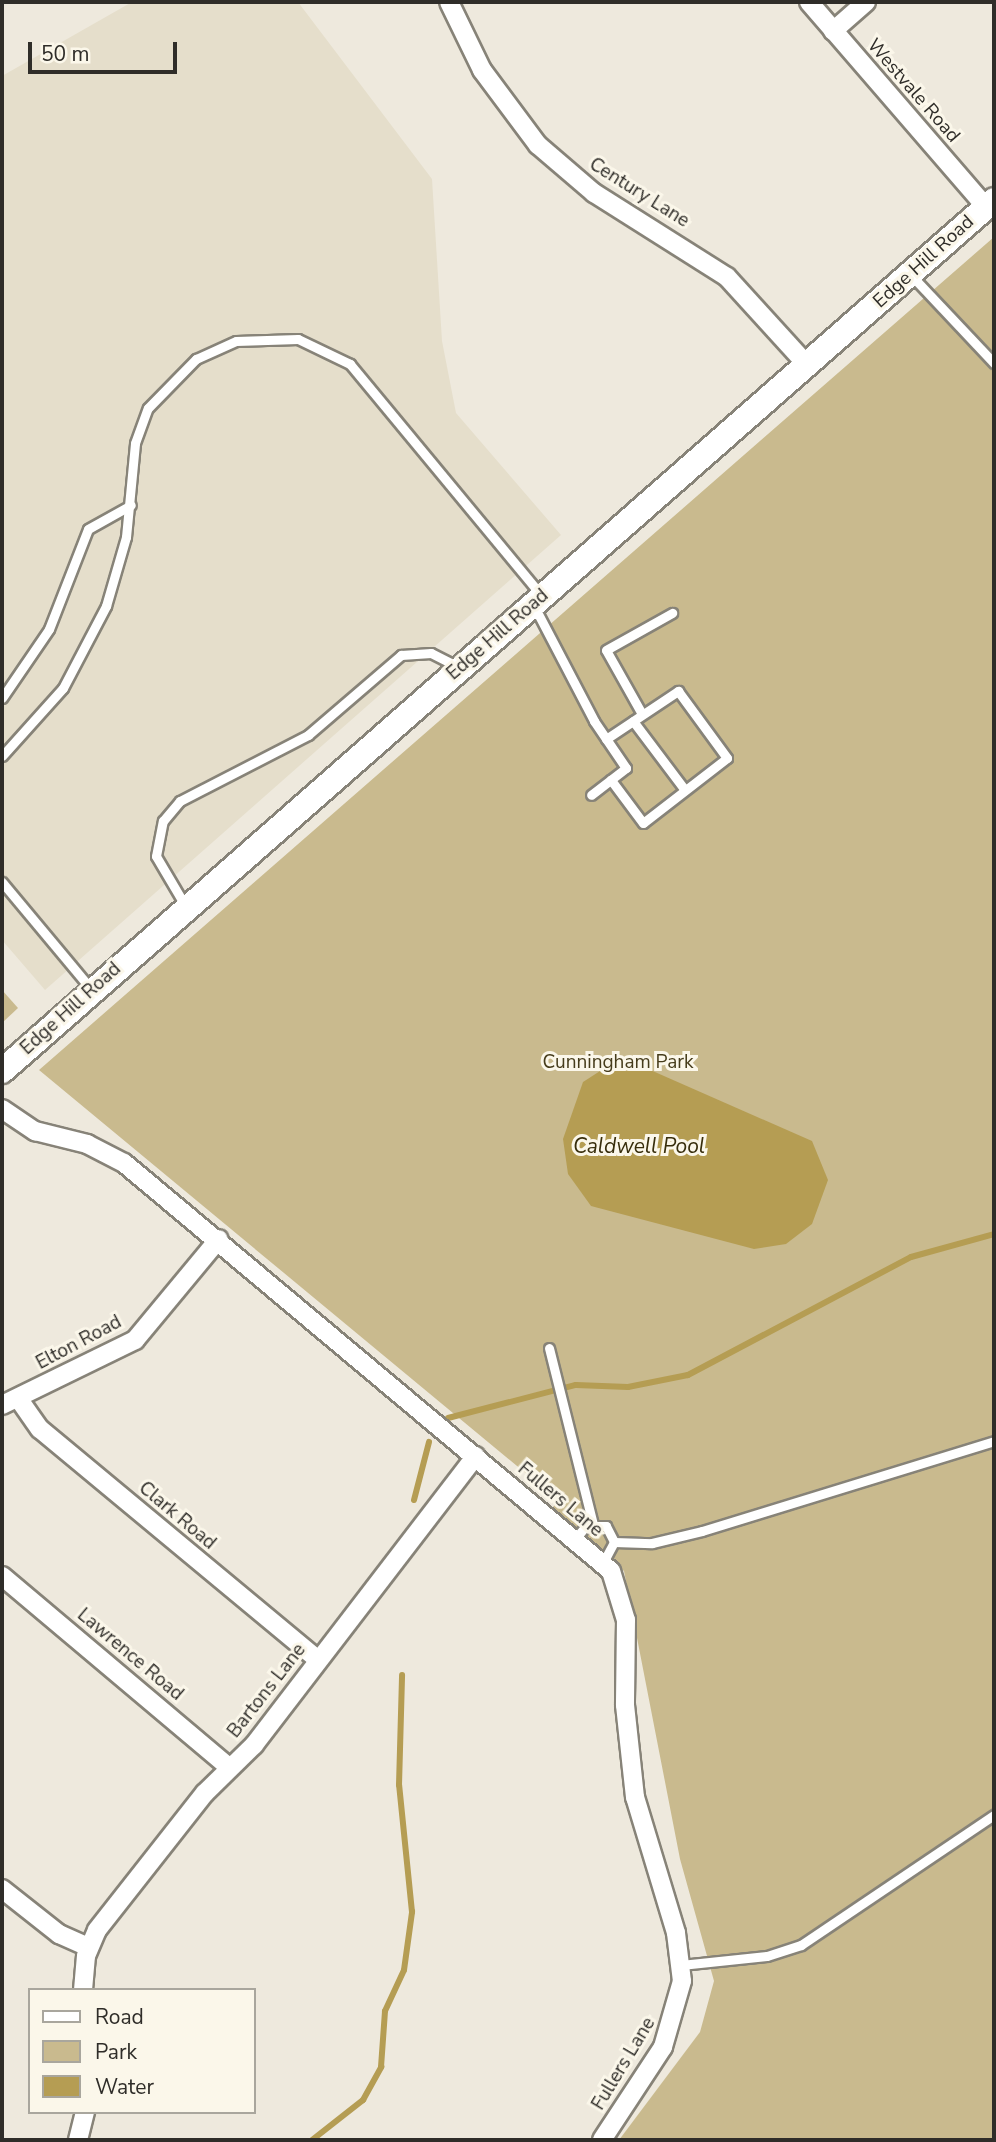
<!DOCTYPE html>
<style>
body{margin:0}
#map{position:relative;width:996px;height:2142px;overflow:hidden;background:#eee9dd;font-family:"Nunito Sans",sans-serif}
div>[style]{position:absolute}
.built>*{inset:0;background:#e5decb}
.green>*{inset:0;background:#c9ba8e}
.water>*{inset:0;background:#b59d53}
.stream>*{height:6px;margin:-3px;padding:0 3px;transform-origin:3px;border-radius:3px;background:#b59d53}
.roads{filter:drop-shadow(2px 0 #878378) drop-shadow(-2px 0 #878378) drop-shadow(0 2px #878378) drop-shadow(0 -2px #878378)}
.lane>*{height:9px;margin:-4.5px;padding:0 4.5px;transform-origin:4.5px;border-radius:4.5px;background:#fff}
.street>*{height:18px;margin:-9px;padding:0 9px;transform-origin:9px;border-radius:9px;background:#fff}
.secondary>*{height:24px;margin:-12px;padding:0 12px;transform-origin:12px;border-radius:12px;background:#fff}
span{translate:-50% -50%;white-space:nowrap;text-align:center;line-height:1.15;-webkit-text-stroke:6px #fbf7ea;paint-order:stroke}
.street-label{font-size:19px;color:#2f2d29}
.park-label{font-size:19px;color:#463c1b}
.water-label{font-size:21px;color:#382e0c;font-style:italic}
.frame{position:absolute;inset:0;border:4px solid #2f2d29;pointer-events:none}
.legend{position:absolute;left:28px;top:1988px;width:228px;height:126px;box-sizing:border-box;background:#fbf7ea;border:2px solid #a9a69d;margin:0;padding:9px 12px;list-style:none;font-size:21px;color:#2f2d29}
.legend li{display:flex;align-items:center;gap:14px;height:35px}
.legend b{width:35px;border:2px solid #a9a69d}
.scale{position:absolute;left:28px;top:42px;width:149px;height:32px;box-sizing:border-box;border:4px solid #2f2d29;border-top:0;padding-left:9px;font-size:21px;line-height:24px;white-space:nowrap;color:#2f2d29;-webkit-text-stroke:5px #fbf7ea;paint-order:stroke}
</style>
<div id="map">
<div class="built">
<i style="clip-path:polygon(132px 2px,298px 2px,432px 179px,442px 341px,456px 413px,561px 535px,45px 990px,2px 940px,2px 76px)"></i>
</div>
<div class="green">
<i style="clip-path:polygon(994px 237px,994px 2140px,619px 2140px,700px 2032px,714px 1981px,680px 1859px,624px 1571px,551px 1510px,558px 1500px,39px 1070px)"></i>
<i style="clip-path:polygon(2px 990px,18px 1008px,2px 1023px)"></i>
</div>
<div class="water">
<i style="clip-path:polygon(611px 1064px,639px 1065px,812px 1141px,828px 1180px,812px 1224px,786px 1244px,754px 1249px,591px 1206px,568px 1174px,563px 1139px,583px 1082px)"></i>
</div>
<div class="stream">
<i style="left:448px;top:1418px;width:132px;rotate:-14.5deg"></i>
<i style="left:576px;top:1385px;width:52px;rotate:2.2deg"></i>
<i style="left:628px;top:1387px;width:61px;rotate:-11.3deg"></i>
<i style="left:688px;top:1375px;width:252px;rotate:-27.9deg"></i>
<i style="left:911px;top:1257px;width:86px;rotate:-15.5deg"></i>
<i style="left:414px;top:1500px;width:60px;rotate:-75.5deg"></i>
<i style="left:312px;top:2140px;width:65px;rotate:-38.1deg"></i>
<i style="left:363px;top:2100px;width:38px;rotate:-61deg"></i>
<i style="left:381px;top:2067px;width:56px;rotate:-85.9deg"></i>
<i style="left:385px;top:2011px;width:45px;rotate:-65.1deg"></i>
<i style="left:404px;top:1970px;width:59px;rotate:-82.1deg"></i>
<i style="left:412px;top:1912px;width:128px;rotate:-95.8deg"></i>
<i style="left:399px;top:1785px;width:110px;rotate:-88.4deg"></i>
</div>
<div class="roads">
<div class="lane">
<i style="left:911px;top:275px;width:121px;rotate:46.7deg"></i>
<i style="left:534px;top:606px;width:130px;rotate:62.4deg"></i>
<i style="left:594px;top:721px;width:57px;rotate:55.8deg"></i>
<i style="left:626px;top:768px;width:44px;rotate:142.4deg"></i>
<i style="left:2px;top:698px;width:83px;rotate:-55.7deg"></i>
<i style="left:49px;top:629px;width:107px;rotate:-68.7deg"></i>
<i style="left:88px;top:529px;width:49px;rotate:-29.2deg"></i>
<i style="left:642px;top:714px;width:73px;rotate:-119.4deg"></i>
<i style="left:606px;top:650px;width:76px;rotate:-29.3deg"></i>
<i style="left:633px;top:721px;width:86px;rotate:53deg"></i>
<i style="left:606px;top:739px;width:87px;rotate:-33.7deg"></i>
<i style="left:678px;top:691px;width:83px;rotate:53.8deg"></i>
<i style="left:727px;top:758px;width:106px;rotate:142.3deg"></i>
<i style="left:643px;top:823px;width:54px;rotate:-126.7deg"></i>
<i style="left:2px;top:756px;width:91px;rotate:-48.1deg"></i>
<i style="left:63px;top:688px;width:93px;rotate:-62.3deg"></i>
<i style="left:106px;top:606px;width:72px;rotate:-73.8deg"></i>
<i style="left:126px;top:537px;width:94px;rotate:-84.5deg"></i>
<i style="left:135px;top:443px;width:37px;rotate:-70deg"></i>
<i style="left:148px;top:408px;width:69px;rotate:-45.6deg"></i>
<i style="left:196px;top:359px;width:44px;rotate:-24.2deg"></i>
<i style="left:236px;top:341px;width:62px;rotate:-1.8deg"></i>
<i style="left:298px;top:339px;width:58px;rotate:25.7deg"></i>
<i style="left:350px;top:364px;width:300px;rotate:50.4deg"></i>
<i style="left:2px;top:882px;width:141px;rotate:50.2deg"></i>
<i style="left:186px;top:907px;width:59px;rotate:-120.5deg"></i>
<i style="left:156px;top:856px;width:36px;rotate:-79deg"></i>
<i style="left:163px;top:821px;width:26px;rotate:-50deg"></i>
<i style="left:180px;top:801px;width:144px;rotate:-27.3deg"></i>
<i style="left:308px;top:735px;width:123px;rotate:-40.7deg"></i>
<i style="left:401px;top:655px;width:30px;rotate:-4deg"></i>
<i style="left:431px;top:653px;width:31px;rotate:27deg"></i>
<i style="left:549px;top:1348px;width:181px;rotate:76deg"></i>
<i style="left:575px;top:1539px;width:17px;rotate:-50deg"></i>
<i style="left:586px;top:1526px;width:20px"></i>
<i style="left:606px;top:1526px;width:18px;rotate:63deg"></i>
<i style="left:614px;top:1542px;width:24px;rotate:118deg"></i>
<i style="left:614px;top:1542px;width:38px;rotate:2deg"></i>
<i style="left:652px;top:1543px;width:51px;rotate:-13.5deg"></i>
<i style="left:702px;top:1531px;width:306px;rotate:-17.1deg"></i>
<i style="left:681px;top:1965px;width:86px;rotate:-6deg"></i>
<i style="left:767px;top:1956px;width:36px;rotate:-18deg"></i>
<i style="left:801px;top:1945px;width:233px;rotate:-34deg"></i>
</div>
<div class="street">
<i style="left:449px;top:2px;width:76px;rotate:64.1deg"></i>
<i style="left:482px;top:70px;width:94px;rotate:53.3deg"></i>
<i style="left:538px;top:145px;width:74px;rotate:40.6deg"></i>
<i style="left:594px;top:193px;width:157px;rotate:32.3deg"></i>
<i style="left:727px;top:277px;width:119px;rotate:47.7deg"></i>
<i style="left:809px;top:2px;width:271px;rotate:49.2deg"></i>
<i style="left:833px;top:31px;width:44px;rotate:-41.3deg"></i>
<i style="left:2px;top:1109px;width:40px;rotate:34deg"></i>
<i style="left:35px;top:1131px;width:54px;rotate:14deg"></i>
<i style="left:87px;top:1144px;width:42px;rotate:27.2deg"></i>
<i style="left:124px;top:1163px;width:635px;rotate:39.96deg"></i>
<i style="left:611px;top:1571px;width:51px;rotate:73deg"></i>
<i style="left:626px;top:1620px;width:85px;rotate:90.7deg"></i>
<i style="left:625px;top:1705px;width:93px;rotate:83.8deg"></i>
<i style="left:635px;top:1797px;width:142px;rotate:73.2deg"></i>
<i style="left:676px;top:1933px;width:48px;rotate:82.9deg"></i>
<i style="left:682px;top:1981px;width:69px;rotate:106.1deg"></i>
<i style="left:663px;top:2047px;width:111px;rotate:123.3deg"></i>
<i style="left:18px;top:1398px;width:38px;rotate:55deg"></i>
<i style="left:40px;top:1429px;width:361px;rotate:39.7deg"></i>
<i style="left:2px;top:1405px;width:148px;rotate:-26deg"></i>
<i style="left:135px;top:1340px;width:131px;rotate:-50.3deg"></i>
<i style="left:2px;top:1576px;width:297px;rotate:40.1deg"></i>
<i style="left:2px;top:1889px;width:73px;rotate:38.3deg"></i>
<i style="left:59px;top:1934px;width:32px;rotate:24deg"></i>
<i style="left:83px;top:1990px;width:34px;rotate:-85deg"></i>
<i style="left:86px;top:1956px;width:28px;rotate:-67deg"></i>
<i style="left:97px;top:1930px;width:174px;rotate:-51.8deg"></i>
<i style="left:205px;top:1793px;width:69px;rotate:-44.4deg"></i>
<i style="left:254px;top:1745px;width:364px;rotate:-52.5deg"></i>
<i style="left:78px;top:2140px;width:29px;rotate:-76deg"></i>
</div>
<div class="secondary">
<i style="left:2px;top:1071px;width:1320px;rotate:-41.28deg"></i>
</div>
</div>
<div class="street-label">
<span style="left:913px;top:91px;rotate:49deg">Westvale Road</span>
<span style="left:639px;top:193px;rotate:32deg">Century Lane</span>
<span style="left:924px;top:262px;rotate:-42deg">Edge Hill Road</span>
<span style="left:498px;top:635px;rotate:-41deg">Edge Hill Road</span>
<span style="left:71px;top:1009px;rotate:-42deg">Edge Hill Road</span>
<span style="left:79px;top:1343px;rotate:-28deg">Elton Road</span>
<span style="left:560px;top:1500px;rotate:40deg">Fullers Lane</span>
<span style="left:177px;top:1516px;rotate:40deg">Clark Road</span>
<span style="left:130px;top:1655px;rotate:40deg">Lawrence Road</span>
<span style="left:267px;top:1691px;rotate:-52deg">Bartons Lane</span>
<span style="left:624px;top:2064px;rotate:-59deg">Fullers Lane</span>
</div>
<div class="park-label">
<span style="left:618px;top:1063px">Cunningham Park</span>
</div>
<div class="water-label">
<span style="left:639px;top:1146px">Caldwell Pool</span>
</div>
<div class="frame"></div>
<ul class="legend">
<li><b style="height:9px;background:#fff"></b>Road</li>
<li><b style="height:19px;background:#c9ba8e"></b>Park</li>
<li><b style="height:19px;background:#b59d53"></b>Water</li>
</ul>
<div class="scale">50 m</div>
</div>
